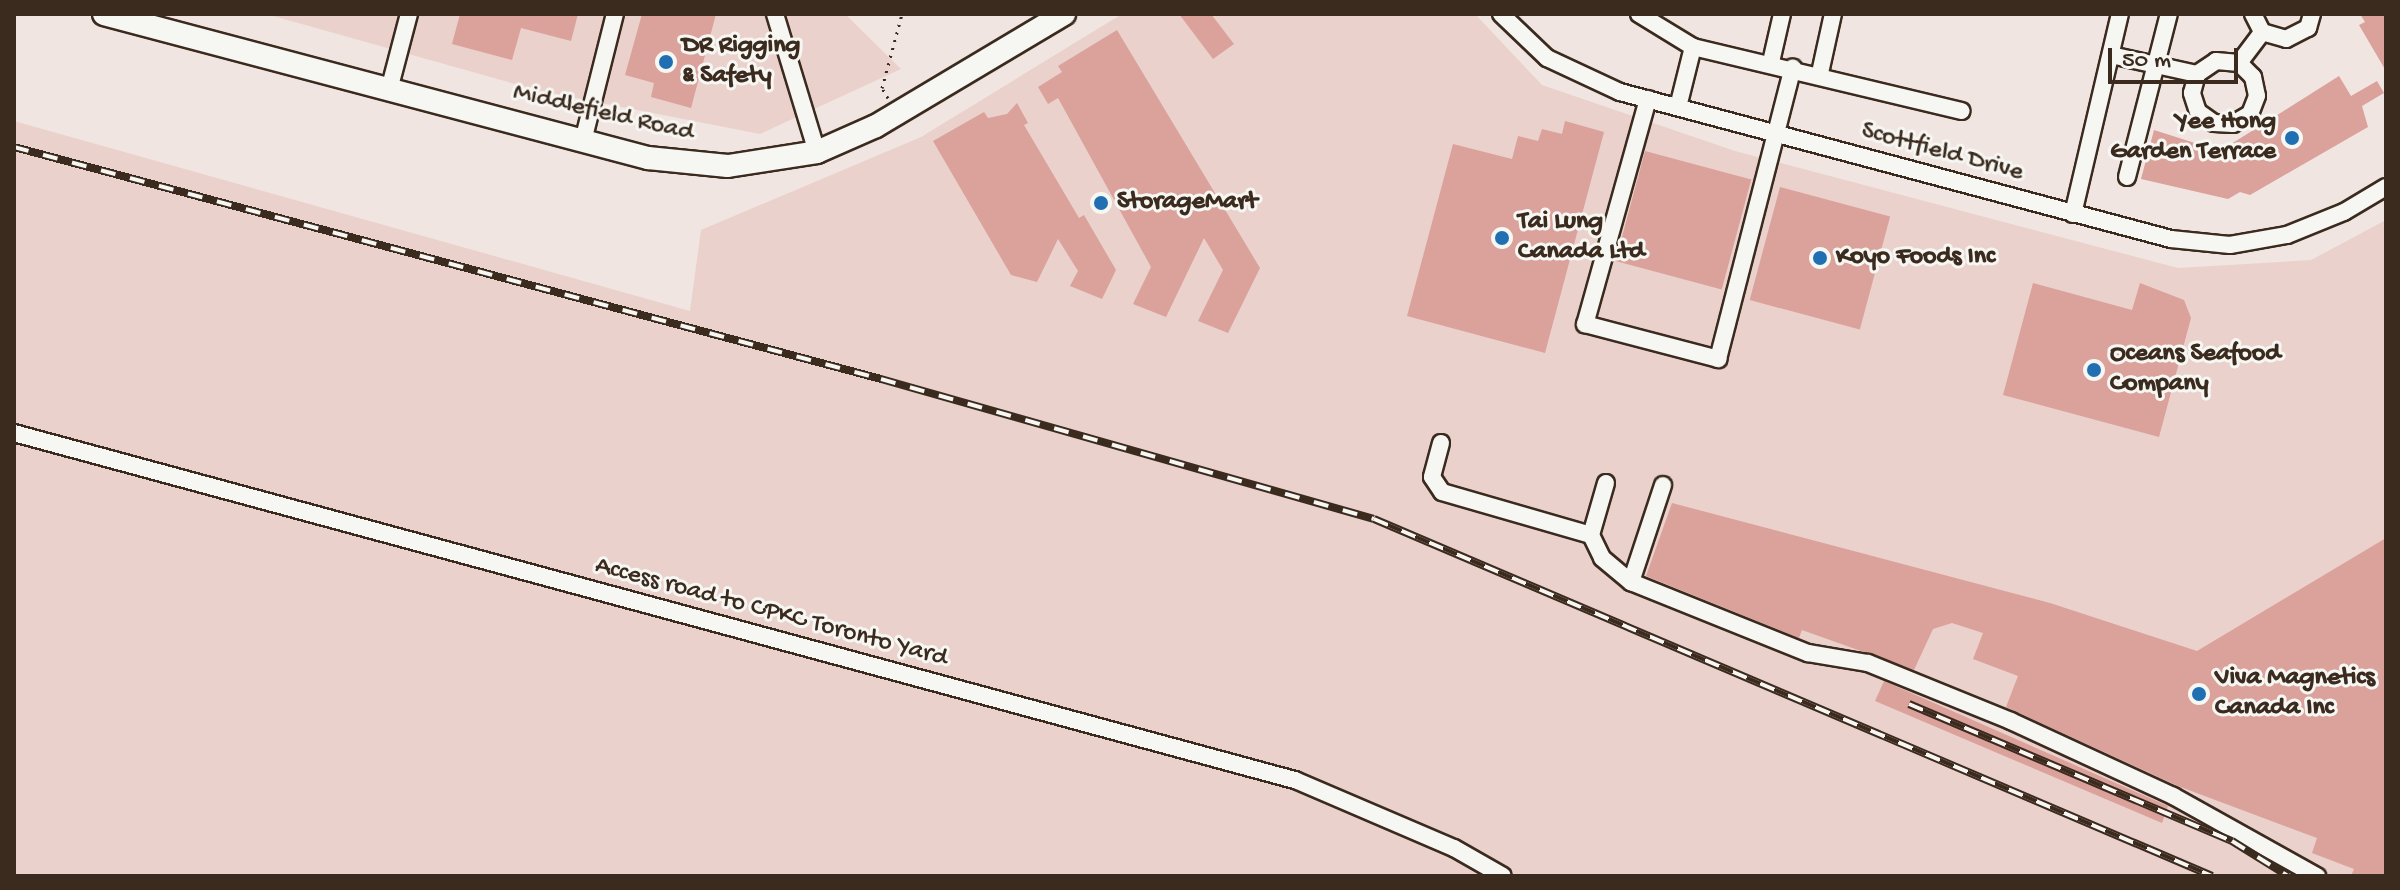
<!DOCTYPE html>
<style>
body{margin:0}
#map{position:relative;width:2400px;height:890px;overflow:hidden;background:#f1e5e1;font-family:"Gochi Hand",sans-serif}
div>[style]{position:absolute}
.built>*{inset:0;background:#ead1cc}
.building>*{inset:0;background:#dba19b;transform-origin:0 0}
.path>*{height:3px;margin-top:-1.5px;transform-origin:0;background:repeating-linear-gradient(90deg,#3b2a1e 0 2px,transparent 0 8px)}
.roads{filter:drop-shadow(2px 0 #3b2a1e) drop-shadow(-2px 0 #3b2a1e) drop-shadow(0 2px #3b2a1e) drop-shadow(0 -2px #3b2a1e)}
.minor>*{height:16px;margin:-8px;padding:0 8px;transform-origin:8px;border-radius:8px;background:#f6f6f2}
.major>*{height:22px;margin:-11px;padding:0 11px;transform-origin:11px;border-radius:11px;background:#f6f6f2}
.rail>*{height:8px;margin-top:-4px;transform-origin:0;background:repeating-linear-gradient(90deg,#f6f6f2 0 15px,#3b2a1e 0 30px);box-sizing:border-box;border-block:2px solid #3b2a1e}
.dots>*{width:22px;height:22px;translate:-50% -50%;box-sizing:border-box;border:4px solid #f6f6f2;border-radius:50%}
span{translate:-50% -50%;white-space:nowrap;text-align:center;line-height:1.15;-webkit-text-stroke:6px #f6f6f2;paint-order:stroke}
.poi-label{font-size:26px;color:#3b2a1e;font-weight:700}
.left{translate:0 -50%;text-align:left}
.right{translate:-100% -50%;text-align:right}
.street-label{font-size:26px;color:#3b2a1e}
.frame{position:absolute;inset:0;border:16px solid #3b2a1e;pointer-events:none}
.scale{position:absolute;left:2108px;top:48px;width:130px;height:36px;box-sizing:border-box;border:4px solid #3b2a1e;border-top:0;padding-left:10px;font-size:24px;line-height:28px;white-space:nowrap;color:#3b2a1e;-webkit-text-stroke:6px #f6f6f2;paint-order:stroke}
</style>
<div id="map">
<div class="built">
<i style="clip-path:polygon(266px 14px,845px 14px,901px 69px,760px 134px,540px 91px)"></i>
<i style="clip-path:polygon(1122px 14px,1475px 14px,1542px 85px,1735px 151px,2178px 268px,2311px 260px,2386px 220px,2386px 876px,14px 876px,14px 121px,690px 311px,701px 230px,921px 137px)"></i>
</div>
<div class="building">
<i style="clip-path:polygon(460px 14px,578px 14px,571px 41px,521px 28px,512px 60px,452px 44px)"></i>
<i style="clip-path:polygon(642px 14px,716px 14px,691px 108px,651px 97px,654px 83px,625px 75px)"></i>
<i style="clip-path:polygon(1179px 14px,1211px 14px,1234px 44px,1213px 59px)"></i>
<i style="clip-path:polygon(2360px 14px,2386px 14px,2386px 71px,2359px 25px,2365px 22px)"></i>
<i style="clip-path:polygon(1117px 30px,1260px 268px,1228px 333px,1198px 321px,1223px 270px,1204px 238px,1166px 317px,1133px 304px,1151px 267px,1058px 98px,1048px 104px,1038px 87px,1062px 72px,1058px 66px)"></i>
<i style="clip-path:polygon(2339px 76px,2351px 96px,2377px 81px,2384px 93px,2362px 106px,2368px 127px,2250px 195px,2240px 192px,2228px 199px,2141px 179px,2154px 130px,2220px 151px)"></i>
<i style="clip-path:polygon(1017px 103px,1028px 123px,1024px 125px,1079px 218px,1084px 215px,1116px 270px,1102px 299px,1070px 286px,1078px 271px,1058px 239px,1037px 282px,1011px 275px,933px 141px,984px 112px,988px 118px,1007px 114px)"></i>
<i style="clip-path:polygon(1565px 121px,1604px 132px,1545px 353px,1407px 316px,1453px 144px,1512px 159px,1518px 136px,1538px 141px,1542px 129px,1562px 134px)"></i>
<i style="left:1645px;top:151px;width:110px;height:114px;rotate:15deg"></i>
<i style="left:1780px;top:187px;width:114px;height:117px;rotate:15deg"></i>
<i style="clip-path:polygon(2033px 283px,2132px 310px,2140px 283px,2184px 300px,2191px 318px,2159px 437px,2003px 395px)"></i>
<i style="clip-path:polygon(1672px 503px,2050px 603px,2197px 651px,2386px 538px,2386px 876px,2351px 876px,2354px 869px,2312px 853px,2317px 838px,2178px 786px,2006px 707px,2018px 676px,1973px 659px,1983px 633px,1952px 623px,1933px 629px,1914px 670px,1802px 630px,1799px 638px,1646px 576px)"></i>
<i style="clip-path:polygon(1884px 681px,2168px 806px,2162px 823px,1875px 701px)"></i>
</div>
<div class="path">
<i style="left:888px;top:98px;width:12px;rotate:-121deg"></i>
<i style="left:882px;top:88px;width:77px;rotate:-74.9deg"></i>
</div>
<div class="roads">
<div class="minor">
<i style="left:775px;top:14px;width:144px;rotate:73.1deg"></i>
<i style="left:1501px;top:14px;width:64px;rotate:43.7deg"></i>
<i style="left:1547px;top:58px;width:81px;rotate:25deg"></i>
<i style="left:1620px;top:92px;width:570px;rotate:14.94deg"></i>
<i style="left:2171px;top:239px;width:59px;rotate:5.8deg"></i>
<i style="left:2230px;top:245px;width:58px;rotate:-10deg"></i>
<i style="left:2287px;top:235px;width:61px;rotate:-22deg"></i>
<i style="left:2344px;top:212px;width:49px;rotate:-30.8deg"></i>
<i style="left:1639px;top:14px;width:63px;rotate:31.4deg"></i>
<i style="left:2253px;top:14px;width:20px;rotate:63deg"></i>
<i style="left:2262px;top:32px;width:25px;rotate:16deg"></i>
<i style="left:2286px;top:39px;width:25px;rotate:-27deg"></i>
<i style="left:2308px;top:28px;width:15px;rotate:-74deg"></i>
<i style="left:2111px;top:55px;width:88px;rotate:12.5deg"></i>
<i style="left:2197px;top:74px;width:23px;rotate:-34deg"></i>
<i style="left:2216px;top:61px;width:23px;rotate:5deg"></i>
<i style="left:2239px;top:63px;width:20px;rotate:45deg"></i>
<i style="left:2253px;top:77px;width:19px;rotate:78deg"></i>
<i style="left:2257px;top:96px;width:19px;rotate:111deg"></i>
<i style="left:2250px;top:114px;width:20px;rotate:150deg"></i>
<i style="left:2233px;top:124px;width:19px;rotate:-177deg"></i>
<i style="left:2214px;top:123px;width:19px;rotate:-145deg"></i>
<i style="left:2198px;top:112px;width:20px;rotate:-108deg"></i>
<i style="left:2192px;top:93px;width:20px;rotate:-75deg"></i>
<i style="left:1771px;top:62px;width:49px;rotate:-77.1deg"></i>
<i style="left:2239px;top:63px;width:39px;rotate:-53deg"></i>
<i style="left:1820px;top:73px;width:60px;rotate:-77.6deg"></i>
<i style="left:389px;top:90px;width:79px;rotate:-75.3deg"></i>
<i style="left:1648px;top:99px;width:234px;rotate:105.6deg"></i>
<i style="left:1585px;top:324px;width:138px;rotate:14.7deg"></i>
<i style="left:1718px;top:359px;width:301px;rotate:-75.6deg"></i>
<i style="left:1678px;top:107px;width:62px;rotate:-76deg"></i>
<i style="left:1693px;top:47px;width:276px;rotate:13.4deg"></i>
<i style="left:583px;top:141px;width:131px;rotate:-75.9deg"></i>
<i style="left:2127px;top:177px;width:168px;rotate:-75.6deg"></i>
<i style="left:2073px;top:214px;width:205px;rotate:-76.8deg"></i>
<i style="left:14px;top:433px;width:1327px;rotate:15.16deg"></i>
<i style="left:1295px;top:780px;width:173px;rotate:23.2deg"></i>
<i style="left:1454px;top:848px;width:56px;rotate:29.7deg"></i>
<i style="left:1441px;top:443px;width:35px;rotate:105deg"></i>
<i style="left:1432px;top:477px;width:18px;rotate:56deg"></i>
<i style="left:1442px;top:492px;width:155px;rotate:16.1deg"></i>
<i style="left:1606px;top:483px;width:54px;rotate:106.1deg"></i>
<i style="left:1591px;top:535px;width:25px;rotate:64deg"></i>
<i style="left:1602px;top:558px;width:38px;rotate:40deg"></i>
<i style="left:1631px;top:582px;width:191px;rotate:21.9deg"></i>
<i style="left:1808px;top:653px;width:61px;rotate:9.5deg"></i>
<i style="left:1868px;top:663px;width:154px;rotate:22.1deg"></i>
<i style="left:2011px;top:721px;width:179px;rotate:24.8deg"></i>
<i style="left:2173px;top:796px;width:165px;rotate:29.1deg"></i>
<i style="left:1631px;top:582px;width:102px;rotate:-71.7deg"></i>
</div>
<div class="major">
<i style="left:104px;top:14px;width:563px;rotate:14.83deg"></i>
<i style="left:648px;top:158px;width:80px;rotate:5.7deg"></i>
<i style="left:728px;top:166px;width:90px;rotate:-8.9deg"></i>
<i style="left:817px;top:152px;width:64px;rotate:-23.8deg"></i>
<i style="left:876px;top:126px;width:219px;rotate:-30.8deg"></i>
</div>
</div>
<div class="rail">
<i style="left:14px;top:147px;width:898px;rotate:14.98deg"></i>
<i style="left:881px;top:379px;width:512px;rotate:15.85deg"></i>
<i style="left:1374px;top:519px;width:911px;rotate:23.07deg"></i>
<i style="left:1909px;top:704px;width:351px;rotate:23deg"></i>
<i style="left:2232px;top:841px;width:66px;rotate:32deg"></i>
</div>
<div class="dots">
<i style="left:666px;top:62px;background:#1f6fb2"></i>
<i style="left:2292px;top:138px;background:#1f6fb2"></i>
<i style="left:1101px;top:203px;background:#1f6fb2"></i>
<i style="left:1502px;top:238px;background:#1f6fb2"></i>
<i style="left:1820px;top:258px;background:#1f6fb2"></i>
<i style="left:2094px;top:370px;background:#1f6fb2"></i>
<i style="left:2199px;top:694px;background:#1f6fb2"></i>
</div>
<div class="poi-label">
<span class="left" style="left:682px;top:62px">DR Rigging<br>&amp; Safety</span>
<span class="right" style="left:2276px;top:138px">Yee Hong<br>Garden Terrace</span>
<span class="left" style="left:1117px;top:203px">StorageMart</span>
<span class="left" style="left:1518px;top:238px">Tai Lung<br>Canada Ltd</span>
<span class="left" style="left:1836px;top:258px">Koyo Foods Inc</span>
<span class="left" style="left:2110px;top:370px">Oceans Seafood<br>Company</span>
<span class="left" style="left:2215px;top:694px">Viva Magnetics<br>Canada Inc</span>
</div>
<div class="street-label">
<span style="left:603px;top:114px;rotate:13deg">Middlefield Road</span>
<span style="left:1942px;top:153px;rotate:15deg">Scottfield Drive</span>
<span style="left:771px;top:613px;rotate:15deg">Access road to CPKC Toronto Yard</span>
</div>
<div class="frame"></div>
<div class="scale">50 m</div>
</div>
